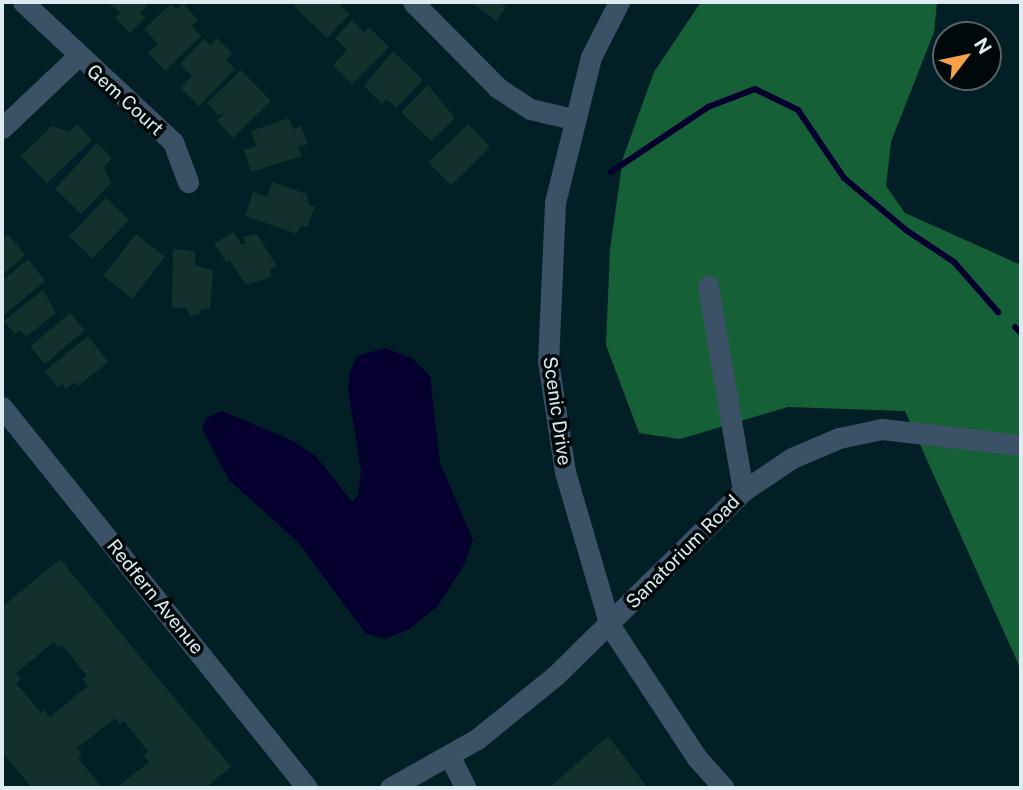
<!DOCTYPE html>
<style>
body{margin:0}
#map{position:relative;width:1023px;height:790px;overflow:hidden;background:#031f26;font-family:"Public Sans",sans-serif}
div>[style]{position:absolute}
.forest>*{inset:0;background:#166037}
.water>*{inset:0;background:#06002f}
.stream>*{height:6px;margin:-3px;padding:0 3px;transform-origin:3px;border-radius:3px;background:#06002f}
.building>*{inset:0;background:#13302d;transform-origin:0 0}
.minor>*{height:21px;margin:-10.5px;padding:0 10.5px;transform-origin:10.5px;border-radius:10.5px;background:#3b5266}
span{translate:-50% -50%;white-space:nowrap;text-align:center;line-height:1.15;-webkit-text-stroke:7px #01080a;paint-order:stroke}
.street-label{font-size:19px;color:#dcecf0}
.frame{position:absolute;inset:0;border:4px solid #dcecf0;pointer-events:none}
.north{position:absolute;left:932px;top:21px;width:70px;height:70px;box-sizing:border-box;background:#01080a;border:2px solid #596366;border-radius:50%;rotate:58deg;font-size:19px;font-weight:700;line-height:28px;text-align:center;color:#dcecf0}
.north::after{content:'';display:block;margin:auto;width:24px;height:32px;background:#f7a149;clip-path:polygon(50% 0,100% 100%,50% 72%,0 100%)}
</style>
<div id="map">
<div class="forest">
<i style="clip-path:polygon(701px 2px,937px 2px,934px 32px,891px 142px,886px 186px,905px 213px,1021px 265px,1021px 670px,905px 411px,788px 407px,680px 439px,639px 433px,606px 345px,610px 249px,623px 158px,654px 72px)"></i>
</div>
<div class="water">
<i style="clip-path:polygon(385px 348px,413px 359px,430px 376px,440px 463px,473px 540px,464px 565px,437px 607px,408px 630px,385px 639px,365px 633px,299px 543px,229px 480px,202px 428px,207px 418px,222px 411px,291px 440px,316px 456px,352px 502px,358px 495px,361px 471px,348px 389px,350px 372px,357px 356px)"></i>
</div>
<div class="stream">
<i style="left:611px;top:172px;width:117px;rotate:-33.8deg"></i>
<i style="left:708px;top:107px;width:50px;rotate:-21deg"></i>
<i style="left:755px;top:89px;width:48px;rotate:26deg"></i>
<i style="left:798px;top:110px;width:82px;rotate:55.9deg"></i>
<i style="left:844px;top:178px;width:81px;rotate:40deg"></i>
<i style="left:906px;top:230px;width:58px;rotate:33.7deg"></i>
<i style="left:954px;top:262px;width:67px;rotate:48.7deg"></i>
<i style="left:1015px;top:327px;width:8px;rotate:45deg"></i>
</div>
<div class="building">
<i style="clip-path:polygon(108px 2px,150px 2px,140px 13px,145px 18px,130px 33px,115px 18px,120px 13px)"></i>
<i style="clip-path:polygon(296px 2px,343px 2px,340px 5px,350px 14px,327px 38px,293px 5px)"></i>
<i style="clip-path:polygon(471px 2px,500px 2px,506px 7px,496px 21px)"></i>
<i style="clip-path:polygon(183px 3px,198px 20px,192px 26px,201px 36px,165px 71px,148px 53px,158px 44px,144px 29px,171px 4px,176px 10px)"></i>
<i style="clip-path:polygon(352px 20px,364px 32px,369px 27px,389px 47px,352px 84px,333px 65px,347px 50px,335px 38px)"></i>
<i style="clip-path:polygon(217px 38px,232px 53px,226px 60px,235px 69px,199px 106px,180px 88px,192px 76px,180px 64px,204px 39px,210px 45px)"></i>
<i style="clip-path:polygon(393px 51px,423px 80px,396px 108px,387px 99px,382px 104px,364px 86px)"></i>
<i style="clip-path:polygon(241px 70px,271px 101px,233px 138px,217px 121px,225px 113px,218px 115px,207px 103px)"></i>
<i style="clip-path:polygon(428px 85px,455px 118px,431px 141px,401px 112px)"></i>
<i style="clip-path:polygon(289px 118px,293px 129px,301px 126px,308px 144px,298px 147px,302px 156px,251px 172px,244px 150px,256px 146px,251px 131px)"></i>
<i style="clip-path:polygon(77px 124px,92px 140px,47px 183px,21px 156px,52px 126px,69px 132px)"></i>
<i style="left:468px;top:124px;width:32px;height:55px;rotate:46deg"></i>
<i style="clip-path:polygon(97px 143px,112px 158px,104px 167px,111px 183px,81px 214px,55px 189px)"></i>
<i style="clip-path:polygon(272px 182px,307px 194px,309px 205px,315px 207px,307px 227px,301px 225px,297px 234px,245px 216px,253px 192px,267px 197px)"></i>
<i style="left:106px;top:198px;width:32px;height:53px;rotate:44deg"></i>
<i style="clip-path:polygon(233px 232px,242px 245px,246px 243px,243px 237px,257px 234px,277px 266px,270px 270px,271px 277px,246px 285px,230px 261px,227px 263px,214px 244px)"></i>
<i style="clip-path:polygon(8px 234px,25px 255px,2px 275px,2px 239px)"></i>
<i style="left:136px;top:234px;width:37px;height:53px;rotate:38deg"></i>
<i style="clip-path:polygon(173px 249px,195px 251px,195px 265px,213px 270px,210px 309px,202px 309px,198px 315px,190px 315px,186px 308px,172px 307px)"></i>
<i style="clip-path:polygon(28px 259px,45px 281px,2px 317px,2px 281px)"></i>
<i style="clip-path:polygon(43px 290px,56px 313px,26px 337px,20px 330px,15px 334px,4px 321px)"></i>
<i style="left:70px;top:313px;width:23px;height:52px;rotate:50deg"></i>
<i style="clip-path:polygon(88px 336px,108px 362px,78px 386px,75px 382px,66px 389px,63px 384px,58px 388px,45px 371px)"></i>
<i style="clip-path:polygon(evenodd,60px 559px,231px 767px,205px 788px,116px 788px,149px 762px,144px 755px,148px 751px,124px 721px,120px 724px,115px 718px,77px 748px,82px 755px,78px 758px,102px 788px,32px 788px,2px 752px,2px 607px,60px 559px,54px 642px,59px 648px,62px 645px,87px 676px,82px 679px,88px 686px,50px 717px,44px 710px,41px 713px,16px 683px,21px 679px,16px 673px,54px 642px)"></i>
<i style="clip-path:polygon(608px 736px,648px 788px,543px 788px,551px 786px)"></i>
</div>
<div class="minor">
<i style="left:23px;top:2px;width:205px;rotate:43deg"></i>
<i style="left:173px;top:142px;width:43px;rotate:69.4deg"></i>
<i style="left:413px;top:2px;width:121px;rotate:45.3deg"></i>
<i style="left:498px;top:88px;width:38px;rotate:33deg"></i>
<i style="left:530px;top:109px;width:44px;rotate:13.1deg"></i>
<i style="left:619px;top:2px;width:62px;rotate:117deg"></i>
<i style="left:591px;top:57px;width:150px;rotate:103.9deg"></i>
<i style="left:555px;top:203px;width:158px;rotate:92.5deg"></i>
<i style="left:548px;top:361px;width:112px;rotate:81.3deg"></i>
<i style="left:565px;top:472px;width:160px;rotate:73.7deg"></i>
<i style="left:610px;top:626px;width:158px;rotate:56.6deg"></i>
<i style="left:697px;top:758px;width:40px;rotate:48deg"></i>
<i style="left:2px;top:128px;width:103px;rotate:-43.4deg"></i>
<i style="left:708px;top:286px;width:208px;rotate:80.3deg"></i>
<i style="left:2px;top:407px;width:488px;rotate:51.3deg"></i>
<i style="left:450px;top:757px;width:35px;rotate:63deg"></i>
<i style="left:390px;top:788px;width:100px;rotate:-29.4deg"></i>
<i style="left:477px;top:739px;width:102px;rotate:-39deg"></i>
<i style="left:556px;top:675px;width:262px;rotate:-44.5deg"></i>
<i style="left:743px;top:491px;width:59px;rotate:-34deg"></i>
<i style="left:792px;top:458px;width:51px;rotate:-23.1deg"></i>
<i style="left:839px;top:438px;width:44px;rotate:-11.8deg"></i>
<i style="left:882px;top:429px;width:140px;rotate:6.6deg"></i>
</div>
<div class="street-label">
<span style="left:125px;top:100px;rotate:42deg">Gem Court</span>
<span style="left:557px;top:411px;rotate:82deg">Scenic Drive</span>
<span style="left:683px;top:552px;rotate:-45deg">Sanatorium Road</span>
<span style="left:155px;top:597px;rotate:51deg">Redfern Avenue</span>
</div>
<div class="frame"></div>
<div class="north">N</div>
</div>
